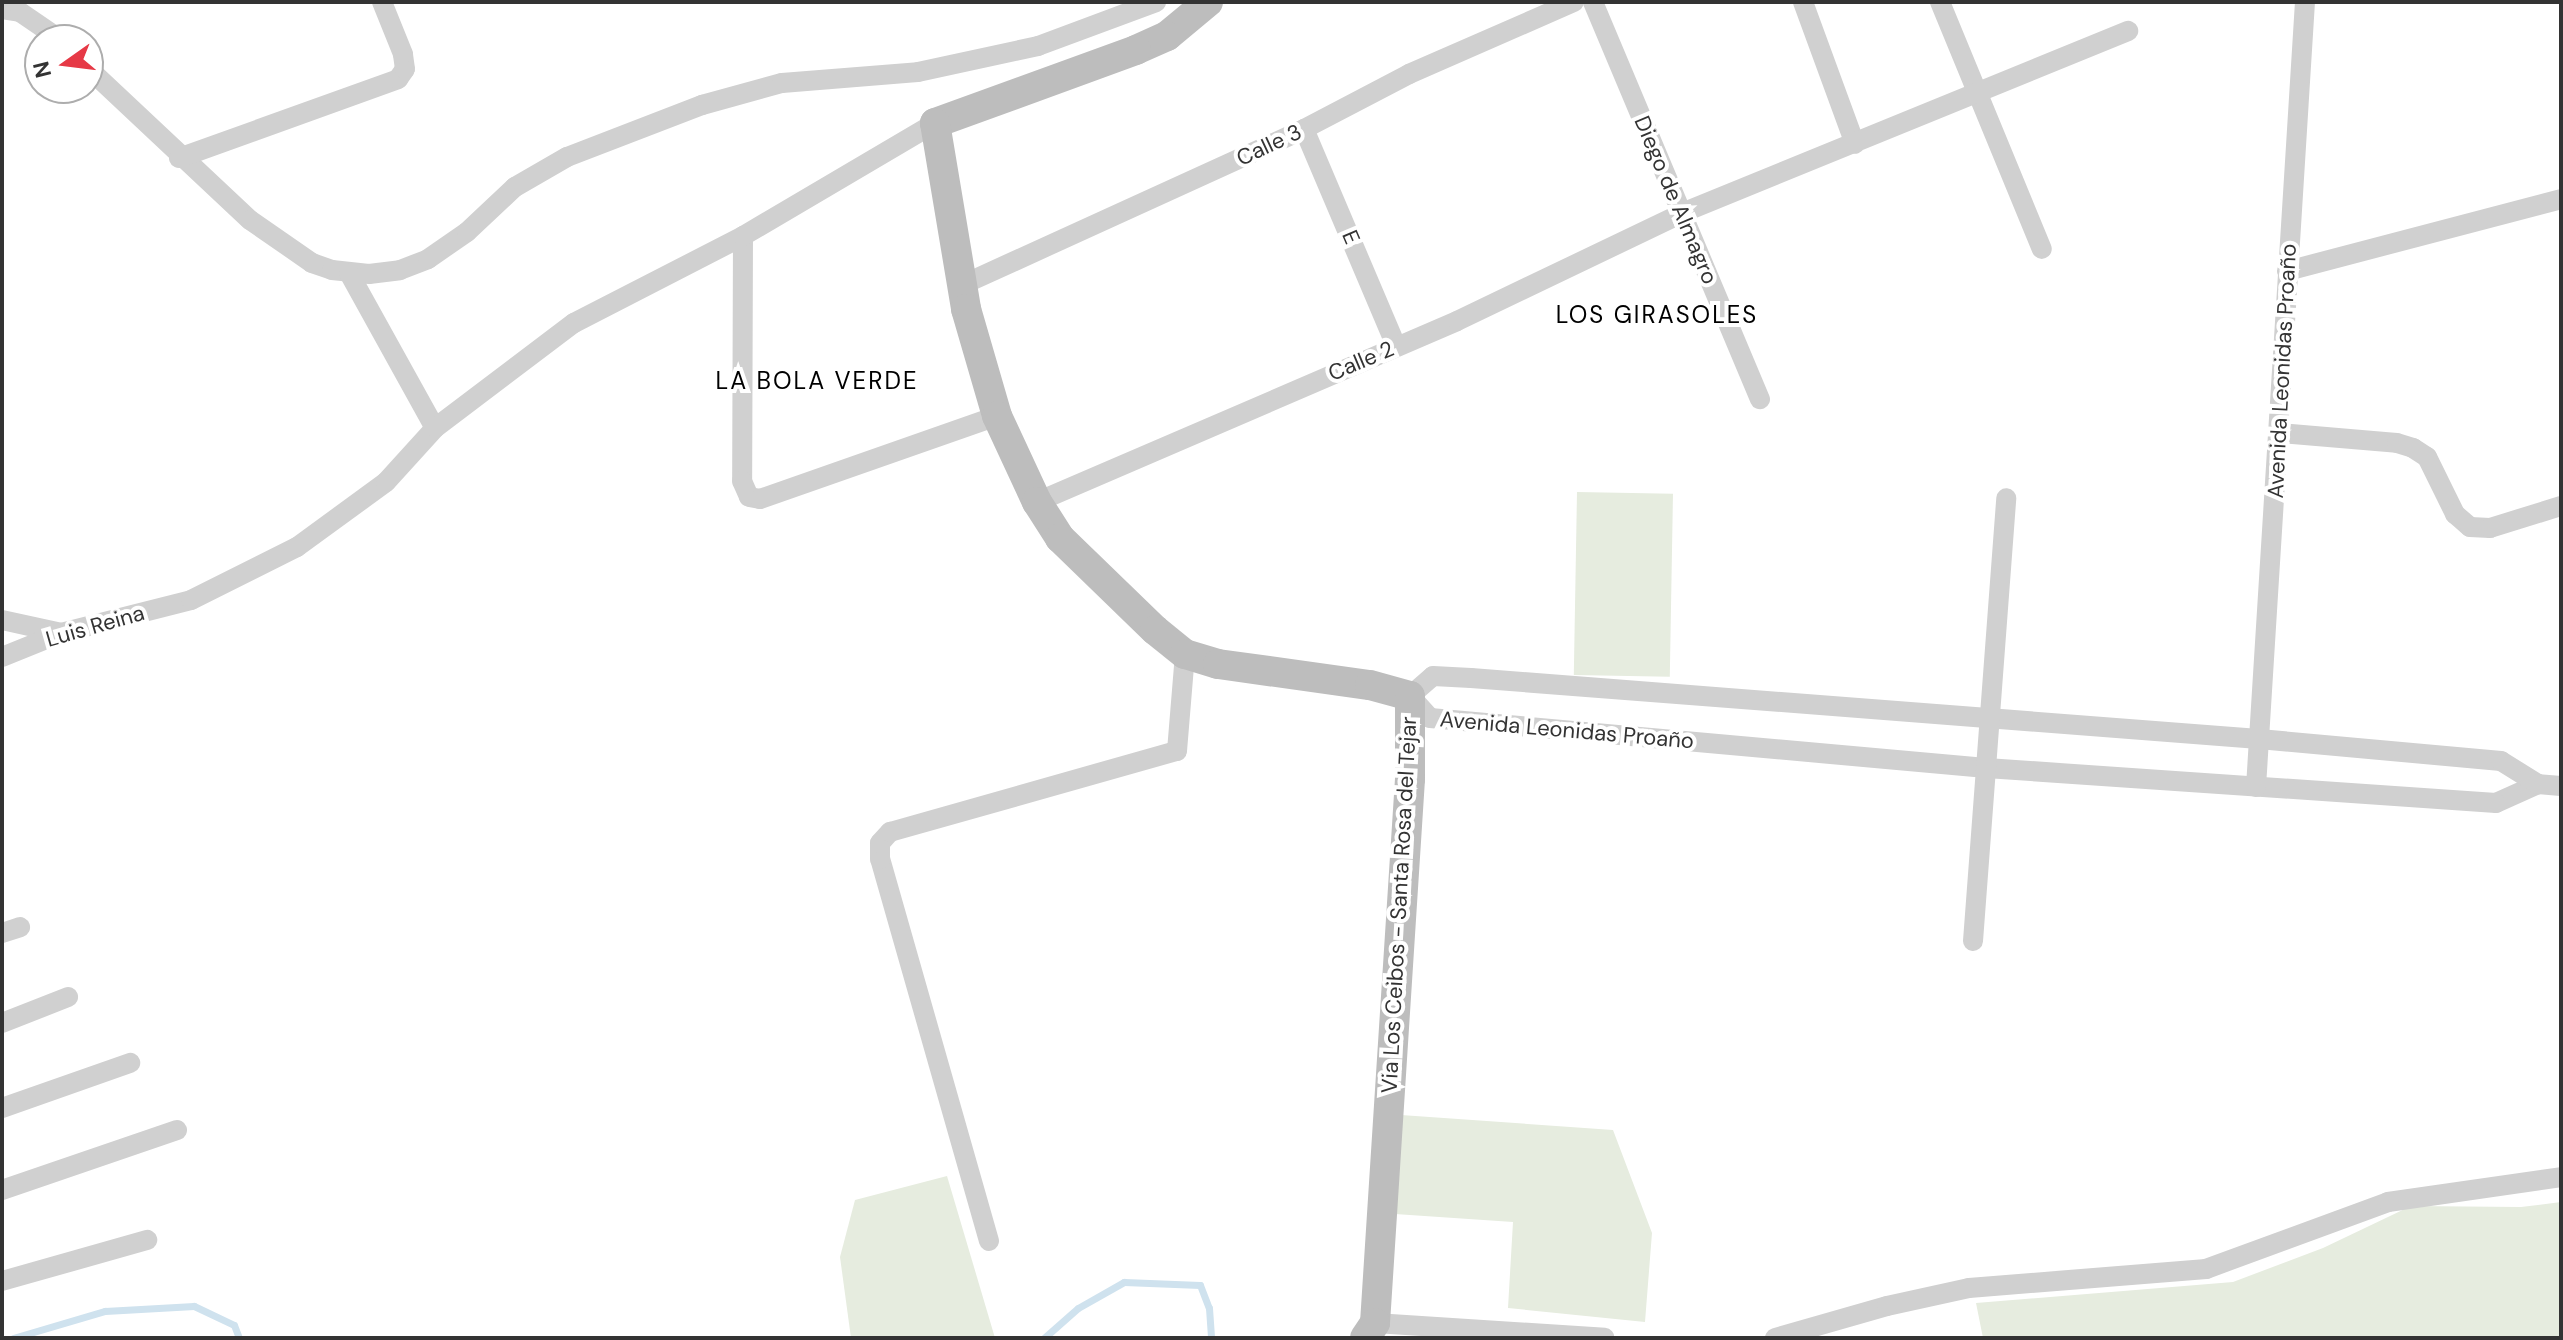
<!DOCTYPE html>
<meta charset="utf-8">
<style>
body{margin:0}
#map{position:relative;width:2563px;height:1340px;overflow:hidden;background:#fff;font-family:"DM Sans",sans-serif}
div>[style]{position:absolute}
.green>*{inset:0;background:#e6ecdf;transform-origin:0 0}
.stream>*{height:7px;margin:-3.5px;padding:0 3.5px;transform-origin:3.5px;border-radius:3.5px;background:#cfe2ee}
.street>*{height:20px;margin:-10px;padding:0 10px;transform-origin:10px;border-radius:10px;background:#d0d0d0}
.secondary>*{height:30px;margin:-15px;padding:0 15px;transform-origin:15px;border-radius:15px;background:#bdbdbd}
span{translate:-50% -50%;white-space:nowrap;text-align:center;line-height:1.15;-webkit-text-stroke:8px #fff;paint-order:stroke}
.street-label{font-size:22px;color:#333}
.neighbourhood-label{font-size:24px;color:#000;letter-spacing:2px}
.frame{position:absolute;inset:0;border:4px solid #333;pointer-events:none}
.north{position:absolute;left:24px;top:24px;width:80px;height:80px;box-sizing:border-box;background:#fff;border:2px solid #adadad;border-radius:50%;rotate:256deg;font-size:22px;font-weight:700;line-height:32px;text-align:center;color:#333}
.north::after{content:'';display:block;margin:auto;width:28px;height:36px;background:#e63946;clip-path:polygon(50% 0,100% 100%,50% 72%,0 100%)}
</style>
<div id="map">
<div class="green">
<i style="left:1577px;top:492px;width:96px;height:183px;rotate:1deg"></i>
<i style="clip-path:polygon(1401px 1115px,1613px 1130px,1652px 1233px,1645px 1322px,1508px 1308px,1513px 1222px,1395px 1214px)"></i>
<i style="clip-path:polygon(947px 1176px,995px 1338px,851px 1338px,840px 1257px,855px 1200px)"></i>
<i style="clip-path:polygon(2561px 1202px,2561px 1338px,1983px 1338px,1976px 1303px,2233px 1282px,2323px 1248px,2411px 1206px,2521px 1207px)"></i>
</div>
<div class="stream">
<i style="left:13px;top:1338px;width:96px;rotate:-16.4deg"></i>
<i style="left:105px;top:1311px;width:89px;rotate:-3.2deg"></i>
<i style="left:194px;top:1306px;width:44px;rotate:25.4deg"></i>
<i style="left:234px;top:1325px;width:14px;rotate:69deg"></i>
<i style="left:1044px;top:1338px;width:45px;rotate:-41.4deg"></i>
<i style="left:1078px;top:1308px;width:53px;rotate:-29.5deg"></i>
<i style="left:1124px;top:1282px;width:76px;rotate:2.3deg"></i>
<i style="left:1200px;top:1285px;width:25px;rotate:69deg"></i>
<i style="left:1209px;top:1308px;width:30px;rotate:86deg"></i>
</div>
<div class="street">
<i style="left:1593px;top:2px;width:431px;rotate:67.2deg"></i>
<i style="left:1803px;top:2px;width:151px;rotate:69.9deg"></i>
<i style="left:1940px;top:2px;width:267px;rotate:67.6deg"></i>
<i style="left:2px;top:9px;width:18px;rotate:9deg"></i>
<i style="left:20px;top:12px;width:50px;rotate:34.3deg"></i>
<i style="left:88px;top:68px;width:222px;rotate:43.2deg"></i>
<i style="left:250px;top:220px;width:75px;rotate:34.7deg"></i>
<i style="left:312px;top:263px;width:21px;rotate:19deg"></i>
<i style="left:332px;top:270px;width:37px;rotate:6deg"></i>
<i style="left:369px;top:274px;width:31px;rotate:-7deg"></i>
<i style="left:400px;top:270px;width:30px;rotate:-21deg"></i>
<i style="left:428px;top:259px;width:47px;rotate:-34.7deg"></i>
<i style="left:467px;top:232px;width:66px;rotate:-43.2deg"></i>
<i style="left:515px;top:187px;width:60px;rotate:-30deg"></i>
<i style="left:567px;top:157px;width:145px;rotate:-21.1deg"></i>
<i style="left:702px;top:105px;width:83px;rotate:-15.4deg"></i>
<i style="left:782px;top:83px;width:136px;rotate:-4.6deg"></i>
<i style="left:918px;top:72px;width:123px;rotate:-12.2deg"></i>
<i style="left:1038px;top:46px;width:126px;rotate:-20.4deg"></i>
<i style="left:1304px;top:129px;width:236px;rotate:67deg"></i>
<i style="left:179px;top:158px;width:233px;rotate:-19.8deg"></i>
<i style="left:398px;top:79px;width:12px;rotate:-55deg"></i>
<i style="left:405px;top:69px;width:15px;rotate:-98deg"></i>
<i style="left:403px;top:54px;width:56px;rotate:-112deg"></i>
<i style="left:743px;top:236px;width:245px;rotate:90.2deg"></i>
<i style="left:742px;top:481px;width:17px;rotate:66deg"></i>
<i style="left:749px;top:497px;width:11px;rotate:10deg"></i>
<i style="left:760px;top:499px;width:251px;rotate:-19.3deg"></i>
<i style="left:2287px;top:271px;width:283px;rotate:-14.7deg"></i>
<i style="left:349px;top:273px;width:177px;rotate:61deg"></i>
<i style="left:962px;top:285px;width:376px;rotate:-24.5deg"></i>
<i style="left:1304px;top:129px;width:119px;rotate:-27.6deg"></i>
<i style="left:1409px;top:74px;width:180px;rotate:-23.6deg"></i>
<i style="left:2279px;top:433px;width:118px;rotate:4.8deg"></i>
<i style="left:2397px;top:443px;width:17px;rotate:17deg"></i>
<i style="left:2413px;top:448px;width:17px;rotate:33deg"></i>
<i style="left:2427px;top:457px;width:64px;rotate:63.8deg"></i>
<i style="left:2455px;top:514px;width:20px;rotate:41deg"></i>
<i style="left:2470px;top:527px;width:20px;rotate:3deg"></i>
<i style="left:2490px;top:528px;width:74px;rotate:-17.2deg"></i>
<i style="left:1037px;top:502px;width:457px;rotate:-23.3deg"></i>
<i style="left:1457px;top:321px;width:250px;rotate:-25.6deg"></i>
<i style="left:1682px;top:213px;width:482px;rotate:-22.2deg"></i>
<i style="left:2px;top:620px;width:60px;rotate:12.4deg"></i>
<i style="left:2px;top:657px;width:64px;rotate:-22.1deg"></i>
<i style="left:61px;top:633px;width:134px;rotate:-14.2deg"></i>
<i style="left:191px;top:600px;width:119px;rotate:-26.6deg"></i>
<i style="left:297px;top:547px;width:110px;rotate:-36.1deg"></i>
<i style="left:386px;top:482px;width:73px;rotate:-47.8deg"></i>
<i style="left:435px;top:428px;width:174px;rotate:-37.1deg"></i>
<i style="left:574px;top:323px;width:190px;rotate:-27.2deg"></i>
<i style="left:743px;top:236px;width:223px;rotate:-30.5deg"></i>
<i style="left:2538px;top:784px;width:46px;rotate:155.7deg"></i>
<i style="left:2496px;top:803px;width:511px;rotate:-176.07deg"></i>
<i style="left:1986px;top:768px;width:558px;rotate:-174.86deg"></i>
<i style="left:1430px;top:718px;width:30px;rotate:-132deg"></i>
<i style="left:1410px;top:696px;width:30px;rotate:-41deg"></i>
<i style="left:1433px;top:676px;width:38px;rotate:3deg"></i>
<i style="left:1471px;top:678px;width:790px;rotate:4.43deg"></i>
<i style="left:2259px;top:739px;width:243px;rotate:5.2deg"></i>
<i style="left:2501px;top:761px;width:44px;rotate:31.9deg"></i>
<i style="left:2538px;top:784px;width:23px;rotate:5deg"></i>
<i style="left:2256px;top:787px;width:787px;rotate:-86.43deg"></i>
<i style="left:2px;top:933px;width:19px;rotate:-18deg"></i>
<i style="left:1973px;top:941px;width:444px;rotate:-85.7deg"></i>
<i style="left:2px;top:1023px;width:71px;rotate:-21.5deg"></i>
<i style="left:2px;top:1108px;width:136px;rotate:-19.4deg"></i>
<i style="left:2px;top:1190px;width:185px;rotate:-18.9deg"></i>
<i style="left:989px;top:1241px;width:397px;rotate:-105.9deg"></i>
<i style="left:880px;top:859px;width:16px;rotate:-90deg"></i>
<i style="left:880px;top:843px;width:15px;rotate:-48deg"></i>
<i style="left:890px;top:832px;width:298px;rotate:-15.8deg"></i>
<i style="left:1177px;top:751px;width:97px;rotate:-85.3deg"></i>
<i style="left:2px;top:1281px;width:151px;rotate:-15.8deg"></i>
<i style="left:1375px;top:1323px;width:230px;rotate:3.7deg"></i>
<i style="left:1775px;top:1338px;width:116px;rotate:-15.9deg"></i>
<i style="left:1887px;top:1306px;width:84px;rotate:-12.4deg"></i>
<i style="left:1969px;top:1288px;width:238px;rotate:-4.6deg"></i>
<i style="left:2206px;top:1269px;width:194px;rotate:-20.2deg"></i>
<i style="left:2388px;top:1202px;width:175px;rotate:-8.2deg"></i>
</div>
<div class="secondary">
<i style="left:1208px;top:2px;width:53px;rotate:140.3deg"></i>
<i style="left:1167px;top:36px;width:34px;rotate:156deg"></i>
<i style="left:1136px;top:50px;width:214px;rotate:160deg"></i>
<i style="left:935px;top:123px;width:189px;rotate:80.5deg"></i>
<i style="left:966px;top:309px;width:111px;rotate:73.8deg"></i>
<i style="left:997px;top:416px;width:95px;rotate:65.1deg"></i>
<i style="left:1037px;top:502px;width:43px;rotate:57.4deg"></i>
<i style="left:1060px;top:538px;width:132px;rotate:44.1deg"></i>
<i style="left:1155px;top:630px;width:38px;rotate:39deg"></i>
<i style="left:1185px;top:654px;width:34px;rotate:17deg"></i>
<i style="left:1218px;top:664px;width:153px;rotate:7.9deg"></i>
<i style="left:1370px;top:685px;width:41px;rotate:15.4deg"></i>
<i style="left:1410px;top:696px;width:83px;rotate:90deg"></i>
<i style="left:1410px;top:779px;width:545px;rotate:93.68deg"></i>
<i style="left:1375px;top:1323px;width:18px;rotate:124deg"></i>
</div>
<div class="street-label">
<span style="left:1269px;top:145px;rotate:-25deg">Calle 3</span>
<span style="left:1676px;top:200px;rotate:67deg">Diego de Almagro</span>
<span style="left:1351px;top:237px;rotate:67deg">E</span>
<span style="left:1361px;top:361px;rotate:-23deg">Calle 2</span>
<span style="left:2282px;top:371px;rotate:-87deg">Avenida Leonidas Proaño</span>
<span style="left:95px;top:626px;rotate:-16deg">Luis Reina</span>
<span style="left:1567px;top:730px;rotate:5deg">Avenida Leonidas Proaño</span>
<span style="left:1399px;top:905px;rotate:-87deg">Via Los Ceibos - Santa Rosa del Tejar</span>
</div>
<div class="neighbourhood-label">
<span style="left:1657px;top:315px">LOS GIRASOLES</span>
<span style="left:817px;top:381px">LA BOLA VERDE</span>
</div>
<div class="frame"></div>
<div class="north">N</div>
</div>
